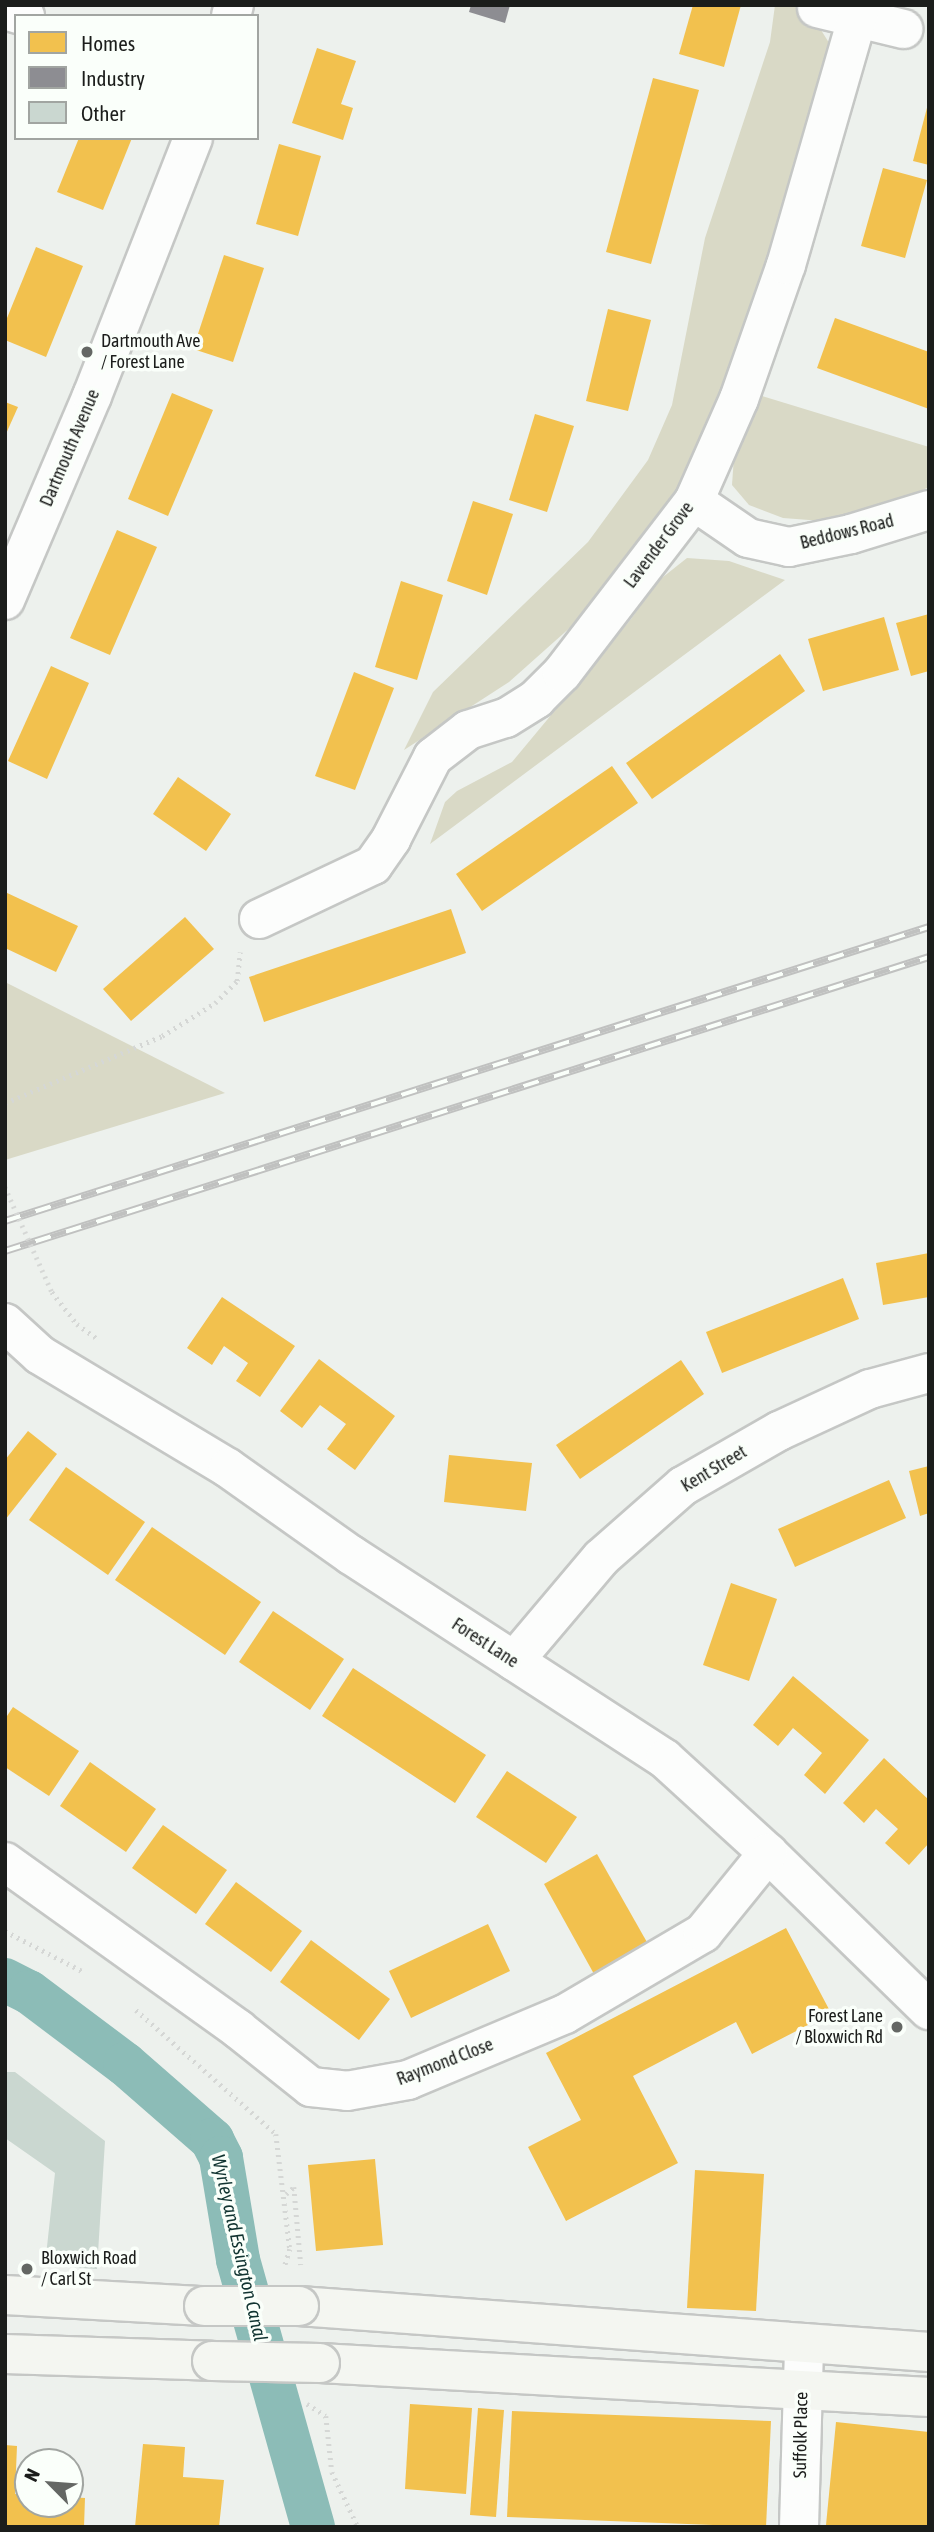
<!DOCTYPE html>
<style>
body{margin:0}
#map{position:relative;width:934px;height:2532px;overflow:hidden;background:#edf1ed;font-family:"Asap Condensed",sans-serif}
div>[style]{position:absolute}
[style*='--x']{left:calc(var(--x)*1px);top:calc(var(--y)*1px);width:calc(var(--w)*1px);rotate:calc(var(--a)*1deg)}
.green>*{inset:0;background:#d9d9c6}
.homes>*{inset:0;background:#f2c14e}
.industry>*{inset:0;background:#8d8d92}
.canal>*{height:44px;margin:-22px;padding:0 22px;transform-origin:22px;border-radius:22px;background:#8cbcb7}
.building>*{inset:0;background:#cad7d0}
.path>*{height:4.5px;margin-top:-2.25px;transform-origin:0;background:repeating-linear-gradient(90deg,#d5d7d5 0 2px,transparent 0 7px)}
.roads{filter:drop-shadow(2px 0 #c5c7c5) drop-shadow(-2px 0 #c5c7c5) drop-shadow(0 2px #c5c7c5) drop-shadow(0 -2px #c5c7c5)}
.minor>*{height:38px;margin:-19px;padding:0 19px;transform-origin:19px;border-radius:19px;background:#fcfdfc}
.secondary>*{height:38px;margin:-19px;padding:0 19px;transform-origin:19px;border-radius:19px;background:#f4f6f1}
.rail>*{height:8px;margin-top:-4px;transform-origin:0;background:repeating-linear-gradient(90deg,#fafffa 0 16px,#c0c1c0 0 32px);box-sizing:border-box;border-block:2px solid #c0c1c0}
.path-bridge>*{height:4.5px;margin-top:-2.25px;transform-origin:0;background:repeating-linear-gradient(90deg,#d5d7d5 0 2px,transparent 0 7px)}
.bridges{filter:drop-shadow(2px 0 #c5c7c5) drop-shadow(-2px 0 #c5c7c5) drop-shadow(0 2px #c5c7c5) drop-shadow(0 -2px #c5c7c5)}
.secondary-bridge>*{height:38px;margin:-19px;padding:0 19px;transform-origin:19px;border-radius:19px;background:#f4f6f1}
.dots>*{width:19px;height:19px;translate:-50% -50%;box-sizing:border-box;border:4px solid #fafffa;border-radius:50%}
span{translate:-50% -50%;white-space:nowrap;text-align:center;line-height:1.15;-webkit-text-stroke:7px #fafffa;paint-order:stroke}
.poi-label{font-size:18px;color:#1b1d1b}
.left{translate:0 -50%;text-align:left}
.right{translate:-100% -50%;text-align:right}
.street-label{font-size:18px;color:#1b1d1b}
.water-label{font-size:19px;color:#113431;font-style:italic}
.frame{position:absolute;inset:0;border:7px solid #1b1d1b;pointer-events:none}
.legend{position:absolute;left:14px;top:14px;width:245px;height:126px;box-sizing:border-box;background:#fafffa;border:2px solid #a1a5a1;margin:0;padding:9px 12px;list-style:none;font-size:21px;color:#1b1d1b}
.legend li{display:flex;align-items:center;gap:14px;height:35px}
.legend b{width:35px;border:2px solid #a1a5a1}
.north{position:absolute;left:14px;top:2448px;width:70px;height:70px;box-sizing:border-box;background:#fafffa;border:2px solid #a1a5a1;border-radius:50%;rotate:295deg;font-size:19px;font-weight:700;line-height:28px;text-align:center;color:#1b1d1b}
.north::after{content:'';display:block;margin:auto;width:24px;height:32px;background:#646764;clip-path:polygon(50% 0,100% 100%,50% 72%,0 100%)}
</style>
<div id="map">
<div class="green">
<div style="clip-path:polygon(775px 5px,809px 5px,806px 20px,821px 30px,831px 46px,752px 323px,673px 498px,582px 617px,509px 682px,404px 750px,433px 692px,588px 542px,648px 460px,672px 405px,705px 238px,770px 42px)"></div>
<div style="clip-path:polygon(762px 396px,929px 447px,929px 487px,906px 498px,822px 521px,783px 518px,749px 505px,732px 485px,735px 442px)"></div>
<div style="clip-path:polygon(687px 558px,729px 561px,785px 580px,430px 844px,445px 802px,457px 791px,512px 762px,631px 619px,658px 581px)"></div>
<div style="clip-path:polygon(5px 982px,225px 1093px,5px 1160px)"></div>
</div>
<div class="homes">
<div style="clip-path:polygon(693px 5px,741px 5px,724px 67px,679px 54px)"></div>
<div style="clip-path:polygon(317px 48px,356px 61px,341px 104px,353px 108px,343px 140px,292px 123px)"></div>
<div style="clip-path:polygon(653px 78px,699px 90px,651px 264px,606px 252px)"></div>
<div style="clip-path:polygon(928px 104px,929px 104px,929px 165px,913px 161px)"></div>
<div style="clip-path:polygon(79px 138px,132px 138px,103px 210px,57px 192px)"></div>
<div style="clip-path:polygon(279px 144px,321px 156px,298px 236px,256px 224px)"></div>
<div style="clip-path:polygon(883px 168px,927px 180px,905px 258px,861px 246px)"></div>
<div style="clip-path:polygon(36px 247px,83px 266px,46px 357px,5px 340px,5px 323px)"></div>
<div style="clip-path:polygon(224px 255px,264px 268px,233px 362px,193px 349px)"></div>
<div style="clip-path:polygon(608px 309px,651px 320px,628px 411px,586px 401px)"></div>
<div style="clip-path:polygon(835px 318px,929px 352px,929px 409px,817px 368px)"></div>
<div style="clip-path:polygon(172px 393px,213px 410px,168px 516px,128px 499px)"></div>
<div style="clip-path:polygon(5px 402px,18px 407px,5px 436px)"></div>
<div style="clip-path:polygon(535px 414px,574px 426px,547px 512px,509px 500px)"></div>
<div style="clip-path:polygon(473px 501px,513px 514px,487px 595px,447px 581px)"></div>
<div style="clip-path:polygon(117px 530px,157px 547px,110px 655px,70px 638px)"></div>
<div style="clip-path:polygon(401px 581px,443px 595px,417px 680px,375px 667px)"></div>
<div style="clip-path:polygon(929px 614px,929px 671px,911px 676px,896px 623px)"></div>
<div style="clip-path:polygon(884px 617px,899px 670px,823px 691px,808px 639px)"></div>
<div style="clip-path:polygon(780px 654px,805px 691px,652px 799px,626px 763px)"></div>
<div style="clip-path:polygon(51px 666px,89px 683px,47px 779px,8px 761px)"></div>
<div style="clip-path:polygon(354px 672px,394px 688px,355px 790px,315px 776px)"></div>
<div style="clip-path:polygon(612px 766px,638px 803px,482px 911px,456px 874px)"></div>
<div style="clip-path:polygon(178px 777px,231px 814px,206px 851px,153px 814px)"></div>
<div style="clip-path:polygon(5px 892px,78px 926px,56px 972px,5px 948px)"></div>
<div style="clip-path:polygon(451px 909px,466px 953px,264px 1022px,249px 977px)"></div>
<div style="clip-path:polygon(185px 917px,214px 949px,131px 1021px,103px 989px)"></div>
<div style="clip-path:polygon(929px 1253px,929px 1297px,883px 1305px,876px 1263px)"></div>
<div style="clip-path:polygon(843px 1278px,859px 1319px,722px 1373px,706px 1332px)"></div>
<div style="clip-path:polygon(222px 1297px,295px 1346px,260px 1397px,236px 1381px,248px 1363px,224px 1346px,212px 1365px,187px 1348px)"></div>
<div style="clip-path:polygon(319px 1359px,395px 1416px,355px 1470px,327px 1449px,346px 1424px,320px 1405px,302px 1428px,280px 1411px)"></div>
<div style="clip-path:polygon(681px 1360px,704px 1394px,580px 1479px,556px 1445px)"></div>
<div style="clip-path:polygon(28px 1431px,57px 1454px,5px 1520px,5px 1460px)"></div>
<div style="clip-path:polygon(449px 1455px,532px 1463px,526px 1511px,444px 1502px)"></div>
<div style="clip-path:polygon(929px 1466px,929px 1513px,920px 1516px,909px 1471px)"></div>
<div style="clip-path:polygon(66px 1467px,145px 1522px,108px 1575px,29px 1520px)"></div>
<div style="clip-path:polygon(889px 1480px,906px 1518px,795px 1567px,778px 1529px)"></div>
<div style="clip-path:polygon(152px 1527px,261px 1602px,225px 1655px,115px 1580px)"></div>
<div style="clip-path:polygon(731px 1583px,777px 1599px,749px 1681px,703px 1665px)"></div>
<div style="clip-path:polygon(273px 1611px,344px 1659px,310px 1710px,239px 1662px)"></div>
<div style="clip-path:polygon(353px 1668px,486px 1755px,455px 1803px,322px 1716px)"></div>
<div style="clip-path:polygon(793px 1676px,869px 1740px,825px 1794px,804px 1775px,822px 1753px,793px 1728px,778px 1746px,753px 1725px)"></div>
<div style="clip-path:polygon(13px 1707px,79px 1751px,49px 1796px,5px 1767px,5px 1719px)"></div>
<div style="clip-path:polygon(884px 1758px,929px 1800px,929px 1843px,909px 1865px,885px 1843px,898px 1829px,876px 1809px,864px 1823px,843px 1803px)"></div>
<div style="clip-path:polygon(90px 1762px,156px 1809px,126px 1852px,60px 1806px)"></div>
<div style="clip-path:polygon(507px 1771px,577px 1817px,546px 1863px,476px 1817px)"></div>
<div style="clip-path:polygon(163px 1825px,227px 1870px,196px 1914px,132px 1868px)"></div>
<div style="clip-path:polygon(597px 1854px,648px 1944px,594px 1974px,544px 1884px)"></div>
<div style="clip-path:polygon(236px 1882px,302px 1931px,271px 1972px,205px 1924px)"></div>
<div style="clip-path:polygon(488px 1924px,510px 1971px,411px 2018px,389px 1971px)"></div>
<div style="clip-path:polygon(786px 1928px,831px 2013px,752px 2054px,736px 2022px,633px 2076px,678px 2163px,566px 2221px,528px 2147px,581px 2120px,546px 2053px)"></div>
<div style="clip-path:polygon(311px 1940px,390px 1999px,359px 2040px,280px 1982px)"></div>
<div style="clip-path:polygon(375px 2159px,383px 2245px,316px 2251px,308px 2165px)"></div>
<div style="clip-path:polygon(695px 2170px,764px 2174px,756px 2311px,687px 2308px)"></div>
<div style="clip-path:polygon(410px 2404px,472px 2408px,466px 2494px,405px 2489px)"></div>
<div style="clip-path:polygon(478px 2408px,504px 2410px,496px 2517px,470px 2515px)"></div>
<div style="clip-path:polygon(512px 2411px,771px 2421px,766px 2527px,507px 2517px)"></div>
<div style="clip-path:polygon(836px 2422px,929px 2432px,929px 2527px,826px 2525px)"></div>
<div style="clip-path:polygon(143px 2444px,185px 2447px,183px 2477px,224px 2480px,219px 2527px,135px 2527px)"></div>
<div style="clip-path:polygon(5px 2445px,17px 2446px,15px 2494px,28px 2495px,28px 2504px,70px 2504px,70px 2497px,85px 2498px,84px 2527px,5px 2527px)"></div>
</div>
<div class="industry">
<div style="clip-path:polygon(471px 5px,510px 5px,505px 23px,469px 12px)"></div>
</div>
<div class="canal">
<div style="--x:5;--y:1980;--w:27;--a:27"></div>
<div style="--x:29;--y:1992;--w:120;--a:36.9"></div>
<div style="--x:125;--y:2064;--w:116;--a:41.1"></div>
<div style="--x:212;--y:2140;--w:20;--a:63"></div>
<div style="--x:221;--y:2158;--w:103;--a:80.5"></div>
<div style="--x:238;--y:2260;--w:277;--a:74.3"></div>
</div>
<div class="building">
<div style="clip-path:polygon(5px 2072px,15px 2072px,105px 2141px,97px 2269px,45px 2265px,55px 2173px,5px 2138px)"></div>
</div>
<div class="path">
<div style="--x:5;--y:1103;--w:171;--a:-23.1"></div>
<div style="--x:162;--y:1036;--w:62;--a:-31.9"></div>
<div style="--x:215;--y:1003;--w:31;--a:-45"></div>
<div style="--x:237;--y:981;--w:29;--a:-84"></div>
<div style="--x:52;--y:1292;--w:41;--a:52"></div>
<div style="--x:77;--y:1324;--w:26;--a:36"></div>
<div style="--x:5;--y:1931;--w:89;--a:27.4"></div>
<div style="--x:136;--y:2010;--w:187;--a:41.5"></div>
<div style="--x:276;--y:2134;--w:116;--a:83.1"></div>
<div style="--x:290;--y:2249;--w:17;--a:107"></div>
<div style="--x:286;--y:2194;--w:11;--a:-41"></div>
<div style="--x:294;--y:2187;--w:78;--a:84.9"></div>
<div style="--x:307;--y:2404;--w:22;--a:32"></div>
<div style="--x:326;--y:2416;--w:56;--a:83.9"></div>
<div style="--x:332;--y:2472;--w:61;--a:64.7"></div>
</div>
<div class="roads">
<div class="minor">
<div style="--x:817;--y:8;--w:89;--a:13.7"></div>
<div style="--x:5;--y:10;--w:21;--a:17"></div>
<div style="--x:231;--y:16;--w:11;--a:-75"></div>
<div style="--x:694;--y:501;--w:65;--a:34.4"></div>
<div style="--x:748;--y:538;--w:42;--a:12.4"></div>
<div style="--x:789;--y:547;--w:63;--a:-11.8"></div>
<div style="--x:851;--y:534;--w:82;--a:-17.1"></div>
<div style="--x:5;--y:600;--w:222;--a:-66.9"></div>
<div style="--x:92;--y:396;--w:277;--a:-68.6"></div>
<div style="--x:259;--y:919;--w:126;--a:-25.3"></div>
<div style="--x:373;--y:865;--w:32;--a:-55"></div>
<div style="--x:391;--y:839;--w:92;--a:-62.9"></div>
<div style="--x:433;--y:757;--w:44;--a:-37.6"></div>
<div style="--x:468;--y:730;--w:40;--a:-18"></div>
<div style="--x:506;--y:718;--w:36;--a:-32"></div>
<div style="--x:536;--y:699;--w:37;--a:-45"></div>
<div style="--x:562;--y:673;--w:217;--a:-52.5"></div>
<div style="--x:694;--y:501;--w:111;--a:-66.2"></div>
<div style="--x:739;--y:399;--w:142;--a:-70.7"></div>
<div style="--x:786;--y:265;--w:271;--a:-73.9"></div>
<div style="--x:5;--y:1323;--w:47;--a:42.4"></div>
<div style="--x:40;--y:1355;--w:219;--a:31"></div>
<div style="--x:228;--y:1468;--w:151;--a:35.3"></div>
<div style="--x:351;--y:1555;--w:374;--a:33"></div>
<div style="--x:665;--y:1759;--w:139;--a:42.4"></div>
<div style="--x:768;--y:1853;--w:225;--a:44.3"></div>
<div style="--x:514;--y:1661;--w:135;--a:-49.8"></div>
<div style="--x:601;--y:1558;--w:109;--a:-41.3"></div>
<div style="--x:683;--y:1486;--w:111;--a:-29.8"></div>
<div style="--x:779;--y:1431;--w:100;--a:-24.8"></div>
<div style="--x:870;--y:1389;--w:61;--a:-15.2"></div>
<div style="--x:5;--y:1862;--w:287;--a:35.6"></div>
<div style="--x:238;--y:2029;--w:93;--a:38.5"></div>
<div style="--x:311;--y:2087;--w:36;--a:6"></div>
<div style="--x:347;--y:2091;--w:62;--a:-10.2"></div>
<div style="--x:408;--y:2080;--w:170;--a:-22.8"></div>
<div style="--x:565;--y:2014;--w:160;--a:-30.4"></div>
<div style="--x:703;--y:1933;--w:103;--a:-50.9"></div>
<div style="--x:799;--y:2527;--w:184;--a:-88.4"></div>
</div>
<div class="secondary">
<div style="--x:5;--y:2295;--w:199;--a:3.2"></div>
<div style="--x:299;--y:2306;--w:632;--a:4.18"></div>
<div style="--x:5;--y:2354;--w:207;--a:1.9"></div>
<div style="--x:320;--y:2363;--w:610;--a:3.2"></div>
</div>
</div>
<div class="rail">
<div style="--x:5;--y:1221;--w:970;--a:-17.65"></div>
<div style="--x:5;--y:1251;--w:970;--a:-17.65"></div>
</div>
<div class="path-bridge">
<div style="--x:5;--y:1187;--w:115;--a:65.9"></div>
</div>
<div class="bridges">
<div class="secondary-bridge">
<div style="--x:204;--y:2306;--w:95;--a:0"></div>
<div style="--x:212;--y:2361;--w:108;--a:1.1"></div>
</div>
</div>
<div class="dots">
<div style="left:87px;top:352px;background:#646764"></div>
<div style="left:897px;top:2027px;background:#646764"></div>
<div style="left:27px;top:2269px;background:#646764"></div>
</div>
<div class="poi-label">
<span class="left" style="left:101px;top:352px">Dartmouth Ave<br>/ Forest Lane</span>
<span class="right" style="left:883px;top:2027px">Forest Lane<br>/ Bloxwich Rd</span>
<span class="left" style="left:41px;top:2269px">Bloxwich Road<br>/ Carl St</span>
</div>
<div class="street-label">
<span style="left:70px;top:448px;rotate:-67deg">Dartmouth Avenue</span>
<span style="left:847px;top:532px;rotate:-14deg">Beddows Road</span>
<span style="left:659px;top:545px;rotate:-53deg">Lavender Grove</span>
<span style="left:714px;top:1469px;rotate:-31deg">Kent Street</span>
<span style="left:485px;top:1643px;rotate:33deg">Forest Lane</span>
<span style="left:445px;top:2062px;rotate:-21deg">Raymond Close</span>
<span style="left:801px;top:2435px;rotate:-89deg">Suffolk Place</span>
</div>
<div class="water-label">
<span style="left:239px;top:2248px;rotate:77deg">Wyrley and Essington Canal</span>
</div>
<div class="frame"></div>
<ul class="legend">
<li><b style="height:19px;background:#f2c14e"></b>Homes</li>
<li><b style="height:19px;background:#8d8d92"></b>Industry</li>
<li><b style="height:19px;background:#cad7d0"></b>Other</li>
</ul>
<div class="north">N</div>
</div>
